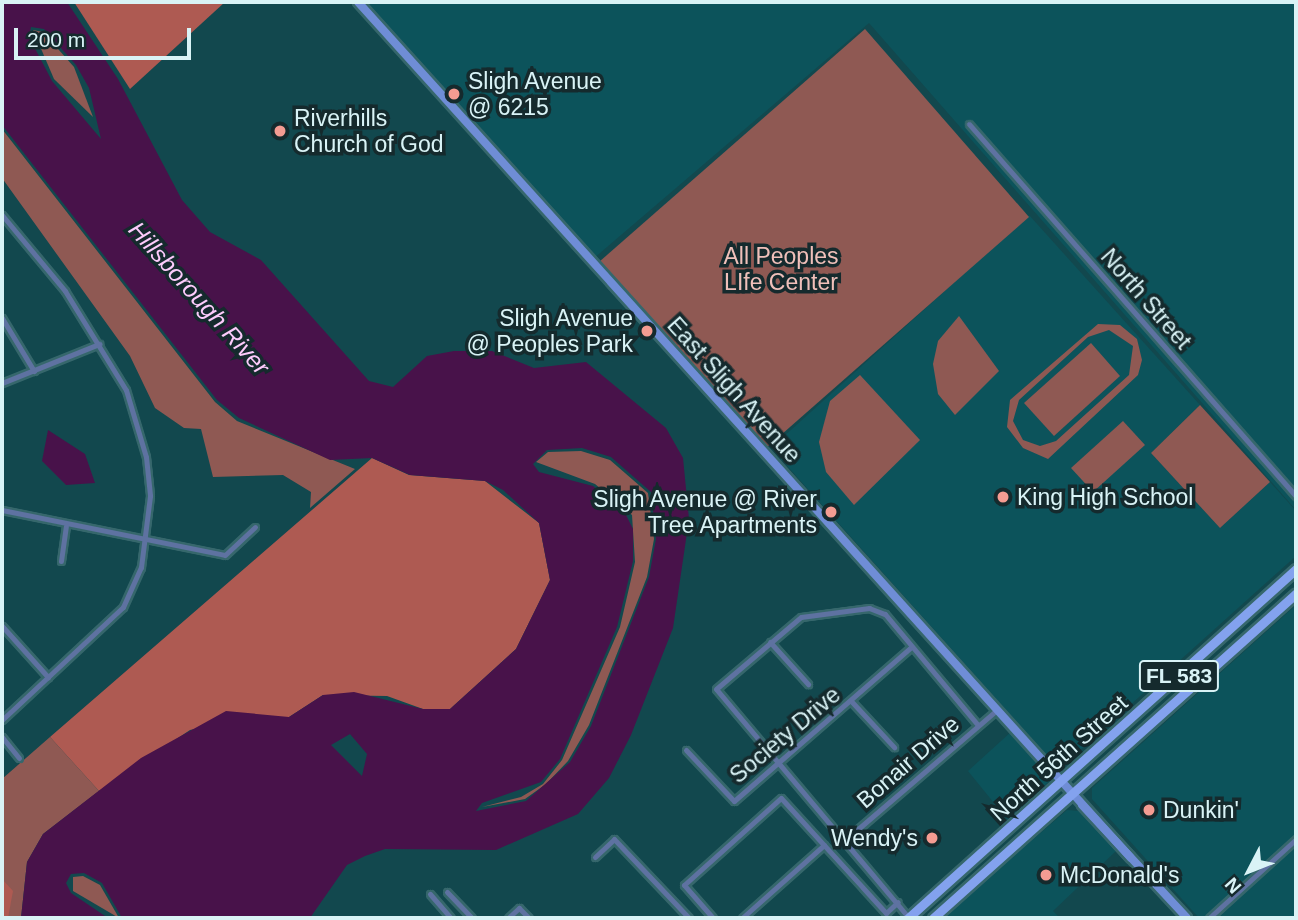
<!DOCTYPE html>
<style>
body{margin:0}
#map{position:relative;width:1298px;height:920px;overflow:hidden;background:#12484e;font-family:Helvetica,sans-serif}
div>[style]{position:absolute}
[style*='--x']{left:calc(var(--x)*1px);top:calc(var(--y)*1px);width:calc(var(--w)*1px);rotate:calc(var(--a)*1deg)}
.built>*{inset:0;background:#0c535b}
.green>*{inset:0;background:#8f5953}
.forest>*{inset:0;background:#ae5a52}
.water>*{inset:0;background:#48124a}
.roads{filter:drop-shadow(2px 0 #36676c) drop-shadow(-2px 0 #36676c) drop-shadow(0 2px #36676c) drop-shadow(0 -2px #36676c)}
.street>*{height:5px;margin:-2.5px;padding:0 2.5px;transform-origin:2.5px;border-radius:2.5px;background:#5e72a1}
.secondary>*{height:8px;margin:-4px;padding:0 4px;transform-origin:4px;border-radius:4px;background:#6f8dd6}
.primary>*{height:9px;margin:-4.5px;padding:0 4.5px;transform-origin:4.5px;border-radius:4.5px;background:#83a2ee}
.dots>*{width:19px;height:19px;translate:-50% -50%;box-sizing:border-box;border:4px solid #152a2d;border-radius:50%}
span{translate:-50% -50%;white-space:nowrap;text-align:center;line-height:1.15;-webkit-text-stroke:7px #152a2d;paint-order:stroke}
.shield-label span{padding:2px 5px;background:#152a2d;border:2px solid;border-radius:5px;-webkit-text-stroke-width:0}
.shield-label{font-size:21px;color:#d9f3f6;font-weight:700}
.poi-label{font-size:23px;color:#d9f3f6}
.left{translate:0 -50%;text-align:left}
.right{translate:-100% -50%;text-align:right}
.park-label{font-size:23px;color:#f0c0ba}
.street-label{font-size:23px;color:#d9f3f6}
.water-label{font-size:24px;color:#fdcbfc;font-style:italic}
.frame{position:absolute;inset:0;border:4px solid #d9f3f6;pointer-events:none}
.north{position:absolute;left:1214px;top:836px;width:70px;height:70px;-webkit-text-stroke:5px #152a2d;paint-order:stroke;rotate:228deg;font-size:19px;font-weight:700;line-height:28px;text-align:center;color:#d9f3f6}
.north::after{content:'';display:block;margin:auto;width:24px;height:32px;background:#d9f3f6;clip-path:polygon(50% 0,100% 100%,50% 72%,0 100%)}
.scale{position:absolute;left:14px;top:28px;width:177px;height:32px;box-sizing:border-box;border:4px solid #d9f3f6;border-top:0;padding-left:9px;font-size:21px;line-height:24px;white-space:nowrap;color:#d9f3f6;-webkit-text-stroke:5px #152a2d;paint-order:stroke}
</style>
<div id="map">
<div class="built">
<div style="clip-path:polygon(363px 2px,1296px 2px,1296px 510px,869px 23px,593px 259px)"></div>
<div style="clip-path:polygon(1029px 215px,1200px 405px,1151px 453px,1220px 528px,1270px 482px,1296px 511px,1296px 556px,1059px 769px,771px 448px)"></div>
<div style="clip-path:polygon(1296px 605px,1296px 918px,1199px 918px,1092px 799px,1092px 788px)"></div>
<div style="clip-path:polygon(1012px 731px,1054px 777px,1007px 819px,968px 771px)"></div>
<div style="clip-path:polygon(1067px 810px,1079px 811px,1116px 851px,1053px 911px,1060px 918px,942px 918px)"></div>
</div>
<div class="green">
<div style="clip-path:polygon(865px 29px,1029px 217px,765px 449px,599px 262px)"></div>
<div style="clip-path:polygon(33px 30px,43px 32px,74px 67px,93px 117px,54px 79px)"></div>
<div style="clip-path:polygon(2px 129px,215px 402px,237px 421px,355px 469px,310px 508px,311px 492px,283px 475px,213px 477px,201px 429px,184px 428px,155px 408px,130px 356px,2px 178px)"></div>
<div style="clip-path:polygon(959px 316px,999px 371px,955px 415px,938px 394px,933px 364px,938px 341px)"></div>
<div style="clip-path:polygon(evenodd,1098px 324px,1120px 325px,1137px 339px,1142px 360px,1138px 375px,1048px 459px,1023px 448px,1007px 427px,1010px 400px,1098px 324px,1109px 330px,1133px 346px,1129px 375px,1056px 441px,1040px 446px,1023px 440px,1013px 421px,1019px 400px,1088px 337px,1109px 330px)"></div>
<div style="clip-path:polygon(1091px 343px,1120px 376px,1054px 436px,1024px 403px)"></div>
<div style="clip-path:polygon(860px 375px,920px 440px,854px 505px,826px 472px,819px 442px,830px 401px)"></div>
<div style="clip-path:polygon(1200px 405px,1270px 482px,1220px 528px,1151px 453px)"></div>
<div style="clip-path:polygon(1123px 421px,1145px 445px,1093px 492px,1071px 468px)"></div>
<div style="clip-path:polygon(581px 451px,610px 460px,648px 493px,654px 539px,647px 577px,589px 725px,568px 761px,546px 784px,525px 799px,482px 807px,521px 797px,543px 784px,562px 760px,620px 627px,635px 562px,632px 515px,595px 484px,536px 462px,548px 452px)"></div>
<div style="clip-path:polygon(50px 737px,99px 791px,43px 834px,27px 862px,21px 918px,2px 918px,2px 779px)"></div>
<div style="clip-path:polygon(83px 876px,100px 885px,119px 918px,73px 891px,73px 877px)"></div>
</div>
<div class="forest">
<div style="clip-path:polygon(74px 2px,225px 2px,130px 89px)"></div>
<div style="clip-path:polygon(372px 458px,409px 475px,485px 481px,539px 523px,550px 580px,516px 649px,450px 709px,423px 709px,387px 696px,323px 695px,289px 717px,250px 717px,190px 730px,99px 791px,50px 737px)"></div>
<div style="clip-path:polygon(2px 879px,13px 891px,8px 918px,2px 918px)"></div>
</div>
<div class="water">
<div style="clip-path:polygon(evenodd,2px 2px,67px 2px,118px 79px,182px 200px,210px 232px,261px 260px,369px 381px,393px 387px,427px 356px,454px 351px,492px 351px,534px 368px,586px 362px,666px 428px,683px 458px,689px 519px,673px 628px,631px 735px,609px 778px,578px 814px,496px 850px,385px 849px,365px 856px,347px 865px,310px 918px,122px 918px,102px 883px,84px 873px,71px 874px,66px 883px,71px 893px,108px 918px,21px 918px,27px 862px,43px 834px,141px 758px,226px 711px,289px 717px,323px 695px,354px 692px,423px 709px,450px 709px,516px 649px,550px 580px,539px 523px,503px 490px,485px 481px,410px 475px,372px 458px,330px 460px,239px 418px,217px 400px,2px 125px,2px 2px,31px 27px,44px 29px,76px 65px,89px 88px,101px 139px,52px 81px,29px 37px,31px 27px,2px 2px,582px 448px,611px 457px,651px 492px,656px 539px,649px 577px,591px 726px,570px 762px,526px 801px,476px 811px,482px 803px,541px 782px,560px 759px,617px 627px,633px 561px,633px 529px,624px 511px,593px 486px,539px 472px,533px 464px,547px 450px,582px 448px,2px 2px,350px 734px,367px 754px,362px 776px,331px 745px,350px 734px)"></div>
<div style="clip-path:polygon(48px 430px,85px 454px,95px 483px,66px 485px,42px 461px)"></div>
</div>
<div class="roads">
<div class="street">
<div style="--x:969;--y:124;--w:495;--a:48.7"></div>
<div style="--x:2;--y:215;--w:99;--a:50.3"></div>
<div style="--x:65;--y:291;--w:116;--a:58.4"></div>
<div style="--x:126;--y:390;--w:70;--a:73.4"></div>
<div style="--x:146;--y:457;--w:39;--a:84"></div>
<div style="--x:150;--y:496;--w:72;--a:97.2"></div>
<div style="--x:141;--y:567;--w:44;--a:114.2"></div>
<div style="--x:123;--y:607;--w:166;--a:137"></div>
<div style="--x:2;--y:318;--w:62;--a:58.9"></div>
<div style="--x:2;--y:383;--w:105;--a:-21.9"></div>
<div style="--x:2;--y:510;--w:227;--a:11.4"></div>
<div style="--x:225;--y:555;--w:41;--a:-43"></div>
<div style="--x:61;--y:561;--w:35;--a:-82"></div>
<div style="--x:2;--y:626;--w:69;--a:48"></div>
<div style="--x:770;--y:642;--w:57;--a:47.9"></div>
<div style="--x:852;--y:702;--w:62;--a:47"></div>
<div style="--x:2;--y:737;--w:27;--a:51"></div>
<div style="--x:686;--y:750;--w:70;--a:46.7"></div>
<div style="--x:734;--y:801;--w:235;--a:-41"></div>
<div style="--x:844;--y:841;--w:201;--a:-40.6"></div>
<div style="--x:595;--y:857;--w:26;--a:-43"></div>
<div style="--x:614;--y:839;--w:109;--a:46.5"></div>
<div style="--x:447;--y:892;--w:36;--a:46"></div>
<div style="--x:430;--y:894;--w:32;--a:49"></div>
<div style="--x:508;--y:918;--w:15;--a:-42"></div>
<div style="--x:519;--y:908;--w:14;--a:45"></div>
<div style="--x:713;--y:918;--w:44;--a:-131.3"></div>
<div style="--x:684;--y:885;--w:130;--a:-41.9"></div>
<div style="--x:781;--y:798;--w:156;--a:47.6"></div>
<div style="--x:886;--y:913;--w:16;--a:-43"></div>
<div style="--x:742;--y:918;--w:110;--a:-41.7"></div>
<div style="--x:909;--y:918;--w:299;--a:-130.1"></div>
<div style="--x:716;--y:689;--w:111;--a:-40.3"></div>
<div style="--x:801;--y:617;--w:69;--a:-7.5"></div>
<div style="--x:869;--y:608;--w:17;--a:21"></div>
<div style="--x:885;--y:614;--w:143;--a:50.1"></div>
<div style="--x:1209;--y:918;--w:118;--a:-42.2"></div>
</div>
<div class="secondary">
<div style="--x:358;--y:2;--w:1153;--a:47.92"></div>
<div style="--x:1082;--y:805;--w:154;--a:47.1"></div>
</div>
<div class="primary">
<div style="--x:908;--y:918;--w:522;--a:-41.97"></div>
<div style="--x:933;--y:918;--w:487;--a:-41.8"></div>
</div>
</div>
<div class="dots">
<div style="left:454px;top:94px;background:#f59c92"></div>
<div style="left:280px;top:131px;background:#f59c92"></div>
<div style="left:647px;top:331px;background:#f59c92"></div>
<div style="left:1003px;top:497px;background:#f59c92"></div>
<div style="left:831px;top:512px;background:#f59c92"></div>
<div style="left:1149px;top:810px;background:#f59c92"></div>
<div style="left:932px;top:838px;background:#f59c92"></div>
<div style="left:1046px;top:875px;background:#f59c92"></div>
</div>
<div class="shield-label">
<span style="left:1179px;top:676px">FL 583</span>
</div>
<div class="poi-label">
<span class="left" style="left:468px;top:94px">Sligh Avenue<br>@ 6215</span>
<span class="left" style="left:294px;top:131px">Riverhills<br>Church of God</span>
<span class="right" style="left:633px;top:331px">Sligh Avenue<br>@ Peoples Park</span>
<span class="left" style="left:1017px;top:497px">King High School</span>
<span class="right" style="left:817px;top:512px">Sligh Avenue @ River<br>Tree Apartments</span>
<span class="left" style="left:1163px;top:810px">Dunkin'</span>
<span class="right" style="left:918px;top:838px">Wendy's</span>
<span class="left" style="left:1060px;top:875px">McDonald's</span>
</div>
<div class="park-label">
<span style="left:781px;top:269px">All Peoples<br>LIfe Center</span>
</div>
<div class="street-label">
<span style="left:1146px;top:299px;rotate:49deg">North Street</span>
<span style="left:734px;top:390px;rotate:48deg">East Sligh Avenue</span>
<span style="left:785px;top:735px;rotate:-40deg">Society Drive</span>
<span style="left:1059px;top:758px;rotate:-42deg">North 56th Street</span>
<span style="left:908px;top:762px;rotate:-41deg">Bonair Drive</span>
</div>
<div class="water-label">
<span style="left:199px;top:298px;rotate:48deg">Hillsborough River</span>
</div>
<div class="frame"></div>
<div class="north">N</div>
<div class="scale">200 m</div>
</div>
